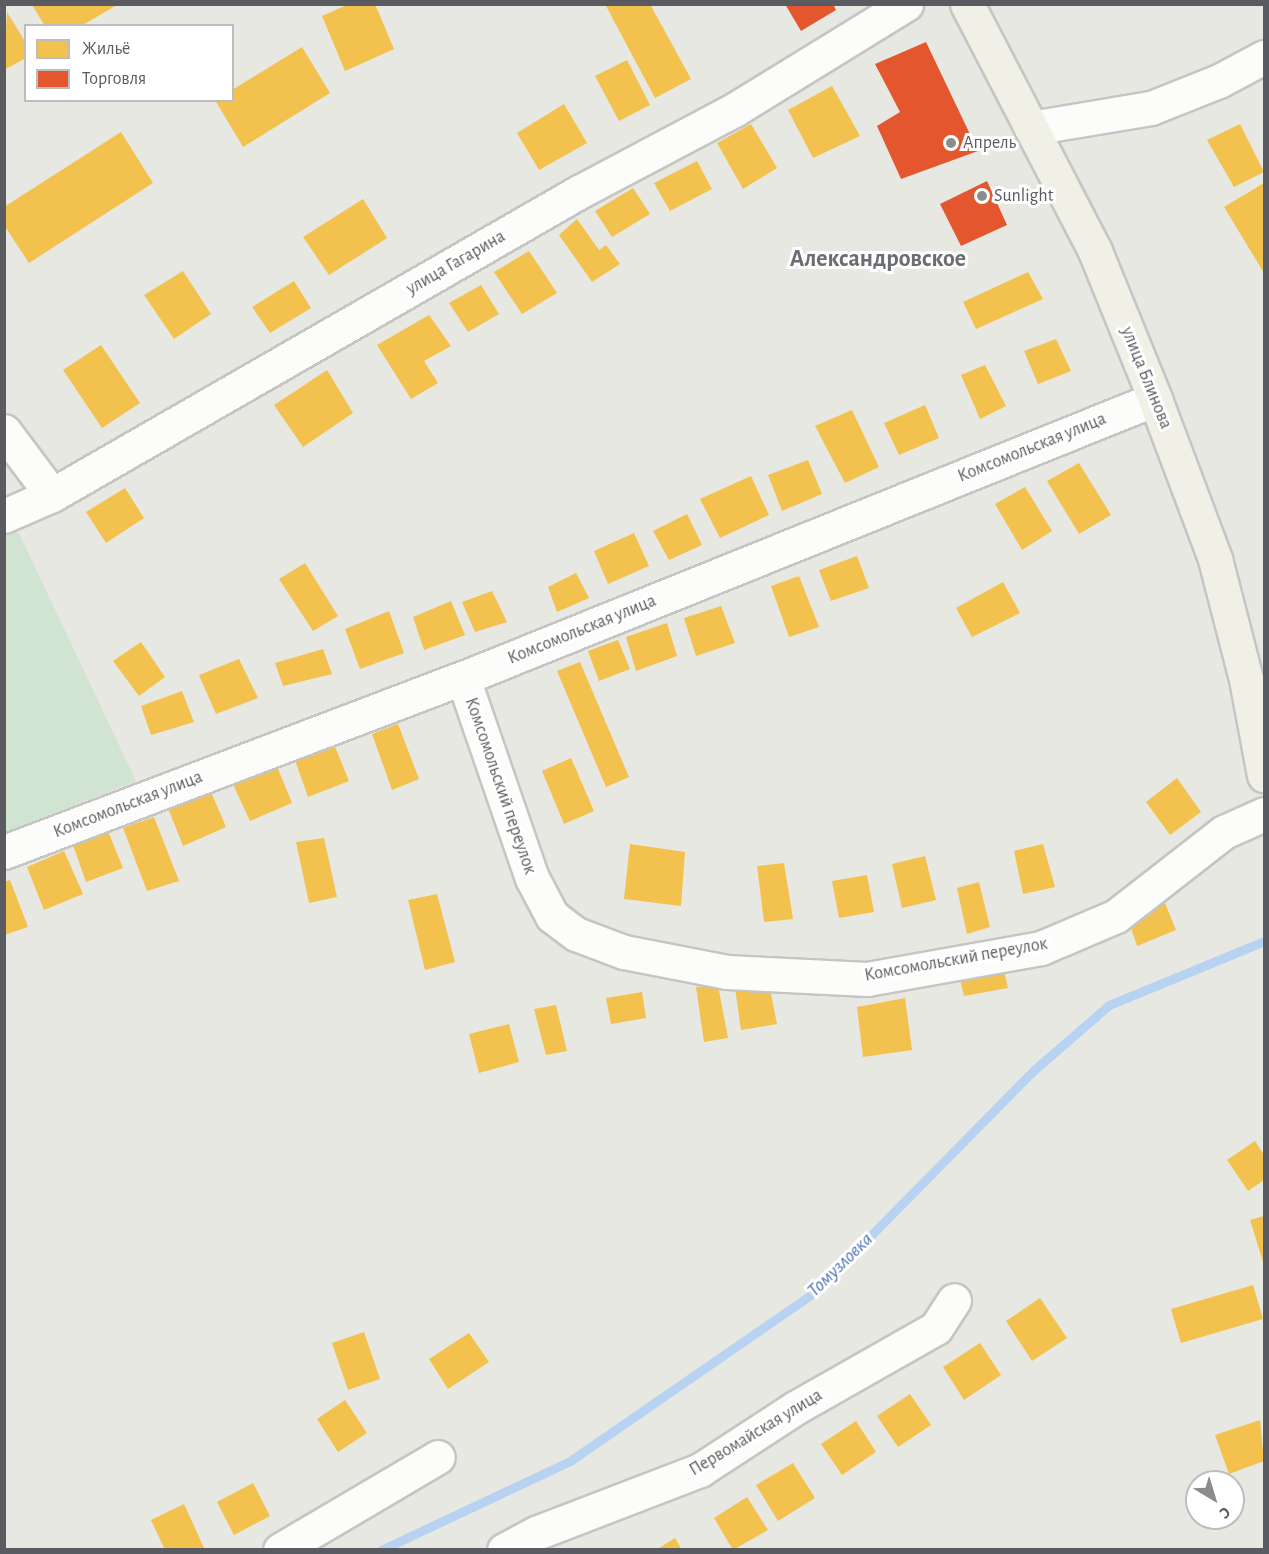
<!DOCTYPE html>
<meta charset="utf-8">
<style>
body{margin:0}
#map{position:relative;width:1269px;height:1554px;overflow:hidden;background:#e8e8e3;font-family:"Alegreya Sans",sans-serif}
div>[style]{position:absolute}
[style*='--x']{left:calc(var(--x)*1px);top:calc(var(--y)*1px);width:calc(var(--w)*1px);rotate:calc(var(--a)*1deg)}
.green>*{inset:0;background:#d1e4d1}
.homes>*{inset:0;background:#f2c14e}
.shops>*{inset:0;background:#e4572e}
.stream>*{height:9px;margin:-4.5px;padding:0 4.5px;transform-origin:4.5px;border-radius:4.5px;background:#b8d2f1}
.roads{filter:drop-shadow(2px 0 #c5c5c3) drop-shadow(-2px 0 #c5c5c3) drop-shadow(0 2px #c5c5c3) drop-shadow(0 -2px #c5c5c3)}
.minor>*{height:33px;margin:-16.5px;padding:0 16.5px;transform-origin:16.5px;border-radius:16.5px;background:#fcfcfb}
.major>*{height:33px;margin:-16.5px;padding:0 16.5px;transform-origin:16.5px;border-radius:16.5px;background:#f0f0e6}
.dots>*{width:16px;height:16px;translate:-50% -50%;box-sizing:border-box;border:3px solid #fff;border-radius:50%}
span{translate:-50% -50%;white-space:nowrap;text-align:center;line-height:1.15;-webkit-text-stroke:6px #fff;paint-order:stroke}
.poi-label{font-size:18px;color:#595b60}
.left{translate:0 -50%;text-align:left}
.street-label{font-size:18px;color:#595b60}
.water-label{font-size:20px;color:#4a72b7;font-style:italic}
.district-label{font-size:24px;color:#6a6d72;font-weight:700}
.frame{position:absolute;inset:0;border:6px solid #595b60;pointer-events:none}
.legend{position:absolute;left:24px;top:24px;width:210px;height:78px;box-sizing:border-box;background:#fff;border:2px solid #bdbdbf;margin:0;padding:8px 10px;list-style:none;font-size:18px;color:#595b60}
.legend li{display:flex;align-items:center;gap:12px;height:30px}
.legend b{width:30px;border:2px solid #bdbdbf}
.north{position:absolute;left:1185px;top:1470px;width:60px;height:60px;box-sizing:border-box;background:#fff;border:2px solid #bdbdbf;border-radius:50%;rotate:142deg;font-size:16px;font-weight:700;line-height:24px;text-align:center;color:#595b60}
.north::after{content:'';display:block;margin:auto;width:21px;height:27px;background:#8b8c8e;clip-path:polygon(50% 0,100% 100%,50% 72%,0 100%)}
</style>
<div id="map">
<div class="green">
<div style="clip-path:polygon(5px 530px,19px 533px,136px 781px,5px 832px)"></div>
</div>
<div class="homes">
<div style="clip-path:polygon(349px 4px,375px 4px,394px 49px,345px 71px,322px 16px)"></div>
<div style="clip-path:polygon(605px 4px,650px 4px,691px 79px,655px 98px)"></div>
<div style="clip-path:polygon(32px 5px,117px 5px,81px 26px,45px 26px)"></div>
<div style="clip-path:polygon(7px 12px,26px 43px,26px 58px,4px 70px)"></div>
<div style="clip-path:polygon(302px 47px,330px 93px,243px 147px,215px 100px,232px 100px,232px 90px)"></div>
<div style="clip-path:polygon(627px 60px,650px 105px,619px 121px,595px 76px)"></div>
<div style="clip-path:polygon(832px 86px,860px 136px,813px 158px,788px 110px)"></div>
<div style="clip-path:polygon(564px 104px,587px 143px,539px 170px,517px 133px)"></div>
<div style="clip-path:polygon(751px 124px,777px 168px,743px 189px,717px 143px)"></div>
<div style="clip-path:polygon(1240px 124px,1264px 172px,1234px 187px,1207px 140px)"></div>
<div style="clip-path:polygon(121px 132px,153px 183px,29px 263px,4px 225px,4px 207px)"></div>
<div style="clip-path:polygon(697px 161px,712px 189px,670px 211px,654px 183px)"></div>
<div style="clip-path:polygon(1264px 183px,1264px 273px,1224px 207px)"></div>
<div style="clip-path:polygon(633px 188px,650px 214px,612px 237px,595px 211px)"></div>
<div style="clip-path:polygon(363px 199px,387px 238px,329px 275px,303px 237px)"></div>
<div style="clip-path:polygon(577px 219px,599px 250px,606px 245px,620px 264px,592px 282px,559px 235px)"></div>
<div style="clip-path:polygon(529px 251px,557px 293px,522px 314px,494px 272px)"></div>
<div style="clip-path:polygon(183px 271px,211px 314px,174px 339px,144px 295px)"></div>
<div style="clip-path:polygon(1028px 272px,1043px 299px,976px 329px,963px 302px)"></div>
<div style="clip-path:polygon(294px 281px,311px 308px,270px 333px,252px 307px)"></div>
<div style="clip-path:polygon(481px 285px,499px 314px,468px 332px,449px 303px)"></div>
<div style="clip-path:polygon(429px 315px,451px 346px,424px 361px,438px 383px,411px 399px,377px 345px)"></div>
<div style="clip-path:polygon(1056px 339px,1071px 371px,1038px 384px,1024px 351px)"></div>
<div style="clip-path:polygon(101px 345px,140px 403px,102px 428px,63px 370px)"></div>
<div style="clip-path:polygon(985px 365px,1006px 406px,980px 419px,961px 375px)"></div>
<div style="clip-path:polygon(327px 370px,353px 413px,303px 447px,274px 405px)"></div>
<div style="clip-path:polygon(925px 405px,939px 438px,899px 455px,884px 423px)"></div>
<div style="clip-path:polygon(852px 410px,879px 467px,845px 483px,815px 426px)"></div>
<div style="clip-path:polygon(808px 460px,822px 494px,782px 511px,768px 475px)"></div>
<div style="clip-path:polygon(1079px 463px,1111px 515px,1079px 534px,1047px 481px)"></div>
<div style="clip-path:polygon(751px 476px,769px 515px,720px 538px,700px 499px)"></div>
<div style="clip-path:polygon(1025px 487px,1052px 531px,1022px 550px,995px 504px)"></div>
<div style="clip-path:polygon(125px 488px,144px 518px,106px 543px,86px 512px)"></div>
<div style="clip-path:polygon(687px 514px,702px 545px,669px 560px,653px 531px)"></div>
<div style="clip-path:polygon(634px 533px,649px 566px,608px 584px,594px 551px)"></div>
<div style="clip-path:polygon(857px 556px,869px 588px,831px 601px,819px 570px)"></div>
<div style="clip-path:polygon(305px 563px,338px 616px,313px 631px,279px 579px)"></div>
<div style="clip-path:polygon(576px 573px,589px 598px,557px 612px,548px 587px)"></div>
<div style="clip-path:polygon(799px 576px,819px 627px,789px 637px,771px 586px)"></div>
<div style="clip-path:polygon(1003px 582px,1020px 613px,972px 637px,956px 608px)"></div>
<div style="clip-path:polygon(492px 591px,507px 622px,475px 632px,462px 602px)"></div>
<div style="clip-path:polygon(451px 601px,465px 635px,424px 650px,413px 617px)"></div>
<div style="clip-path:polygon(721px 606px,735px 643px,696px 656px,684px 618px)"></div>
<div style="clip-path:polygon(389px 611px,404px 653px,360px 669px,345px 629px)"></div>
<div style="clip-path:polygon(667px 623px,677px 656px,636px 671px,626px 637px)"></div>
<div style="clip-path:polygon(618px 640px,630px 669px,599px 681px,588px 651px)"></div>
<div style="clip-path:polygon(141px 642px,165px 677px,139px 696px,113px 661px)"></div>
<div style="clip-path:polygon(323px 649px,332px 674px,283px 686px,275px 663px)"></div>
<div style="clip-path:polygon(239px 659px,258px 698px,216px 714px,199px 675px)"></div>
<div style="clip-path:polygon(580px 662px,629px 777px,606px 787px,557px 671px)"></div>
<div style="clip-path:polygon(182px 691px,194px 722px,151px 735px,141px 706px)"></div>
<div style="clip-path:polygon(398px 724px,419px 779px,392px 790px,372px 734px)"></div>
<div style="clip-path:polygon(334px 744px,349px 781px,308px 797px,295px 760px)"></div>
<div style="clip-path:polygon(571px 758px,594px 811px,564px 824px,542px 771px)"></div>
<div style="clip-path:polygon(276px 764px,292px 803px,250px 821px,232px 782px)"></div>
<div style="clip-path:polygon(1177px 778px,1201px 812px,1170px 835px,1146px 802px)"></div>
<div style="clip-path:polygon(211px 792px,226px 827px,183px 846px,168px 808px)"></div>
<div style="clip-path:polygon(154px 817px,179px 881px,147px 891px,123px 828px)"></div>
<div style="clip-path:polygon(108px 831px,123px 868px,86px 882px,73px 845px)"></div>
<div style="clip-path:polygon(324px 838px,337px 897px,309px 903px,296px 842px)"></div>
<div style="clip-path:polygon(630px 844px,685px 852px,681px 906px,624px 899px)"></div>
<div style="clip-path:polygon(1043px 844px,1055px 887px,1023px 894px,1014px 851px)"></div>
<div style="clip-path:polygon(64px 851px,83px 894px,44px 910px,27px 867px)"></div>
<div style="clip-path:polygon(925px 856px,936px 900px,902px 908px,892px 864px)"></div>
<div style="clip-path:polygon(784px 863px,793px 919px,764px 922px,757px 866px)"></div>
<div style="clip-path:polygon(867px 875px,874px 912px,839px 918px,832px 881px)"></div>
<div style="clip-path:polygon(10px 880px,28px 927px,4px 935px,4px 882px)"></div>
<div style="clip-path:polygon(979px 882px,990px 927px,967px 934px,957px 888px)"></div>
<div style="clip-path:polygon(437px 894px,455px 962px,425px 970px,408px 900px)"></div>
<div style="clip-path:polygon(1165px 903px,1176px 930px,1137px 946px,1128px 919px)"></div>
<div style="clip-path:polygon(1002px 962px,1008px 988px,964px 996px,958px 971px)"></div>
<div style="clip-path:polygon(769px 984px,777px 1024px,741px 1030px,735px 988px)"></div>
<div style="clip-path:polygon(718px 985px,728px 1038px,704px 1042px,696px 987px)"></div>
<div style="clip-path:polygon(642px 992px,646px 1018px,611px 1024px,606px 998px)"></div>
<div style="clip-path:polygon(905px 998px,912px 1050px,863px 1057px,857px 1007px)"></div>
<div style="clip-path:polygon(556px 1005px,567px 1051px,546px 1055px,534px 1009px)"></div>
<div style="clip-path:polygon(509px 1024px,519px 1062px,479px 1073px,469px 1034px)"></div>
<div style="clip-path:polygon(1255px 1141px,1264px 1155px,1264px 1180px,1248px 1191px,1227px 1160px)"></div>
<div style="clip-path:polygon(1264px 1216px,1264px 1265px,1250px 1220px)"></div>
<div style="clip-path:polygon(1253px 1285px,1263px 1319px,1181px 1343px,1171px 1309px)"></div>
<div style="clip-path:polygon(1040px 1298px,1067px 1338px,1032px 1361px,1006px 1321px)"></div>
<div style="clip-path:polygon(364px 1332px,380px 1379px,348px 1390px,332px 1343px)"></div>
<div style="clip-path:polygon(469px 1333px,489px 1362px,448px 1389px,429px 1359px)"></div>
<div style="clip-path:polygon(980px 1343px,1001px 1375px,964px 1400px,943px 1367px)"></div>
<div style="clip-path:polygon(910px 1394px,931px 1425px,898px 1447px,877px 1416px)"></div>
<div style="clip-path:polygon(345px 1400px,367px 1433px,338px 1452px,317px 1419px)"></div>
<div style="clip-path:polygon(1260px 1420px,1264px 1461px,1229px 1474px,1215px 1435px)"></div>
<div style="clip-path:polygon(856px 1421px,876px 1452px,842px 1475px,821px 1444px)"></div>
<div style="clip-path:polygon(793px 1463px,815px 1498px,778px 1521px,756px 1485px)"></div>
<div style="clip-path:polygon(253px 1483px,270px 1516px,234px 1535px,217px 1502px)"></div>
<div style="clip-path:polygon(747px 1497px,768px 1530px,733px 1550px,714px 1518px)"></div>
<div style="clip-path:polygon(184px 1504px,204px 1548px,165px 1550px,151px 1520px)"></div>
<div style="clip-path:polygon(675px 1538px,682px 1550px,656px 1550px)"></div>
</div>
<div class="shops">
<div style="clip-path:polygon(785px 4px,833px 4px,836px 10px,801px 31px)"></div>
<div style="clip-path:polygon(926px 42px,978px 151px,901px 179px,877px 126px,900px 112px,875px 64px)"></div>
<div style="clip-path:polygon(987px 181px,1007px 225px,961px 246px,940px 204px)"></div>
</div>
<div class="stream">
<div style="--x:381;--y:1550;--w:209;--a:-25.2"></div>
<div style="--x:570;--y:1461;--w:298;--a:-34.6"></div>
<div style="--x:815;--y:1292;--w:312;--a:-45.4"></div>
<div style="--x:1034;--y:1070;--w:99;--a:-40.9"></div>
<div style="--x:1109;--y:1005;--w:168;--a:-22.4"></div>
</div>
<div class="roads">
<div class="minor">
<div style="--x:1031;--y:128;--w:122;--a:-9.5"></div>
<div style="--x:1151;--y:108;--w:73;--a:-21.7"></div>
<div style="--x:1219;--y:81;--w:51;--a:-28.1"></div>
<div style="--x:4;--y:431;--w:80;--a:53.1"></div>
<div style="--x:4;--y:516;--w:52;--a:-23.6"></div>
<div style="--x:52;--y:495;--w:608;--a:-29.9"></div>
<div style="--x:579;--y:192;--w:175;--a:-27.9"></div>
<div style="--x:734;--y:110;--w:202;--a:-31.6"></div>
<div style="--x:463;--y:678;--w:212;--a:71"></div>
<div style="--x:532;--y:878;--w:43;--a:62.2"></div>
<div style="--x:552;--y:916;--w:30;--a:37"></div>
<div style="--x:576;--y:934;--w:51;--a:20.6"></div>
<div style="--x:624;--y:952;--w:105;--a:11"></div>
<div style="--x:727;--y:972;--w:140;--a:2.9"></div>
<div style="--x:867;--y:979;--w:177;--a:-10.1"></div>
<div style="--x:1041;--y:948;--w:82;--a:-23.1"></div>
<div style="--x:1116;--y:916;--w:137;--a:-37.9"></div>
<div style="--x:1224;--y:832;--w:44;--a:-24.2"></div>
<div style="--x:4;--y:852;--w:491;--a:-20.8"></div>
<div style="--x:463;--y:678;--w:746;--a:-21.96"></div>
<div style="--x:280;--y:1550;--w:183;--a:-30.5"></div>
<div style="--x:504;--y:1550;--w:36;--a:-28"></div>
<div style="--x:536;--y:1533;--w:176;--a:-21"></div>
<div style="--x:700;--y:1470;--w:113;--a:-33.1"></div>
<div style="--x:795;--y:1408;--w:162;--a:-29.6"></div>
<div style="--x:936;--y:1328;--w:33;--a:-57"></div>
</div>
<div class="major">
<div style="--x:967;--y:4;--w:278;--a:62.6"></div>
<div style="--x:1095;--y:251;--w:160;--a:67.9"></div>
<div style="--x:1155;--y:399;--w:171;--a:69.4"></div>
<div style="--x:1215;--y:559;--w:124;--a:75.5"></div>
<div style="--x:1246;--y:679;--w:98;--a:79.4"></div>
</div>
</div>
<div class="dots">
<div style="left:951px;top:143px;background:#8b8c8e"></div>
<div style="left:982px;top:196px;background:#8b8c8e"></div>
</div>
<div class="poi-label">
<span class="left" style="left:963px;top:143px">Апрель</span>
<span class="left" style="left:994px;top:196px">Sunlight</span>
</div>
<div class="street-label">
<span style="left:456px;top:263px;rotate:-30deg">улица Гагарина</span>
<span style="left:1146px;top:378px;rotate:68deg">улица Блинова</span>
<span style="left:1032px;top:448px;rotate:-22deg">Комсомольская улица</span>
<span style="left:582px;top:630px;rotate:-22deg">Комсомольская улица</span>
<span style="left:500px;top:786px;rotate:71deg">Комсомольский переулок</span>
<span style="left:128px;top:805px;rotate:-21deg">Комсомольская улица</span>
<span style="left:956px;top:960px;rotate:-10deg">Комсомольский переулок</span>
<span style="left:756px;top:1433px;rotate:-31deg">Первомайская улица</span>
</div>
<div class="water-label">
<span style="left:840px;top:1265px;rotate:-44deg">Томузловка</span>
</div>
<div class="district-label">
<span style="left:878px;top:260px">Александровское</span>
</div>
<div class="frame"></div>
<ul class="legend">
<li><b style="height:16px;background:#f2c14e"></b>Жильё</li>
<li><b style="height:16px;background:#e4572e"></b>Торговля</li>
</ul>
<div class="north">С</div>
</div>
